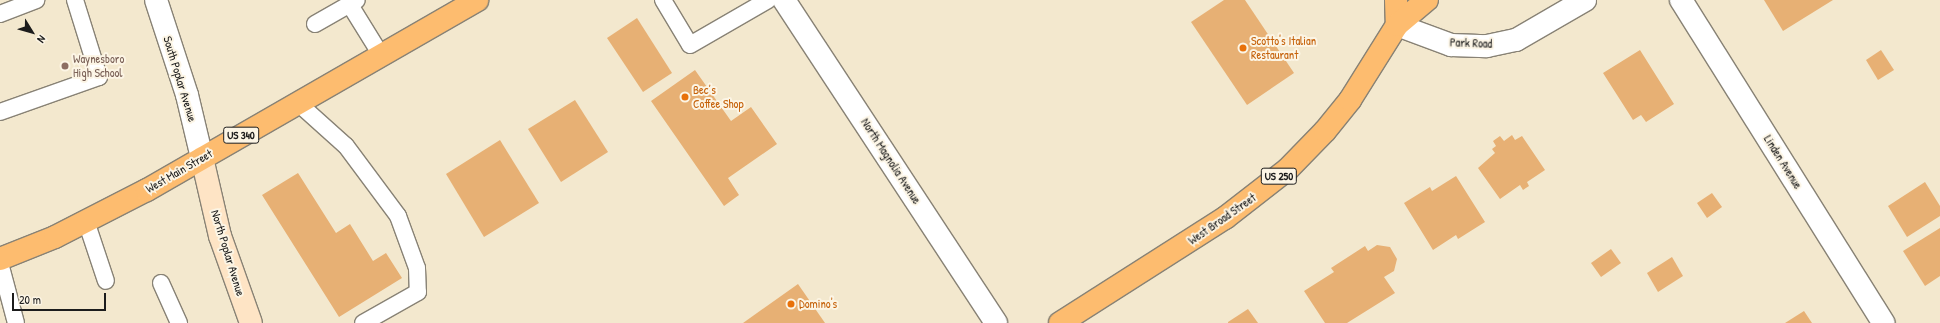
<!DOCTYPE html>
<meta charset="utf-8">
<style>
body{margin:0}
#map{position:relative;width:1940px;height:323px;overflow:hidden;background:#f3e8ce;font-family:"Patrick Hand",sans-serif}
div>[style]{position:absolute}
[style*='--x']{left:calc(var(--x)*1px);top:calc(var(--y)*1px);width:calc(var(--w)*1px);rotate:calc(var(--a)*1deg)}
.building>*{inset:0;background:#e7b074}
.roads{filter:drop-shadow(1px 0 #888275) drop-shadow(-1px 0 #888275) drop-shadow(0 1px #888275) drop-shadow(0 -1px #888275)}
.service>*{height:16px;margin:-8px;padding:0 8px;transform-origin:8px;border-radius:8px;background:#fff}
.minor>*{height:22px;margin:-11px;padding:0 11px;transform-origin:11px;border-radius:11px;background:#fff}
.tertiary>*{height:22px;margin:-11px;padding:0 11px;transform-origin:11px;border-radius:11px;background:#fff}
.secondary>*{height:22px;margin:-11px;padding:0 11px;transform-origin:11px;border-radius:11px;background:#fee4c5}
.primary>*{height:22px;margin:-11px;padding:0 11px;transform-origin:11px;border-radius:11px;background:#fdbc6f}
.dots>*{width:11px;height:11px;translate:-50% -50%;box-sizing:border-box;border:2px solid #fcf5e5;border-radius:50%}
span{translate:-50% -50%;white-space:nowrap;text-align:center;line-height:1.15;-webkit-text-stroke:4px #fcf5e5;paint-order:stroke}
.shield-label span{padding:1px 3px;background:#fcf5e5;border:1px solid;border-radius:3px;-webkit-text-stroke-width:0}
.shield-label{font-size:11px;color:#1c1c1c;font-weight:700}
.food-label{font-size:12px;color:#c56008}
.left{translate:0 -50%;text-align:left}
.street-label{font-size:12px;color:#1c1c1c}
.education-label{font-size:12px;color:#785e54}
.north{position:absolute;left:12px;top:12px;width:40px;height:40px;-webkit-text-stroke:3px #fcf5e5;paint-order:stroke;rotate:127deg;font-size:11px;font-weight:700;line-height:16px;text-align:center;color:#1c1c1c}
.north::after{content:'';display:block;margin:auto;width:14px;height:18px;background:#1c1c1c;clip-path:polygon(50% 0,100% 100%,50% 72%,0 100%)}
.scale{position:absolute;left:12px;top:293px;width:94px;height:18px;box-sizing:border-box;border:2px solid #1c1c1c;border-top:0;padding-left:5px;font-size:12px;line-height:14px;white-space:nowrap;color:#1c1c1c;-webkit-text-stroke:3px #fcf5e5;paint-order:stroke}
</style>
<div id="map">
<div class="building">
<div style="clip-path:polygon(1224px 0,1245px 0,1294px 73px,1247px 105px,1191px 22px)"></div>
<div style="clip-path:polygon(1764px 0,1833px 0,1783px 31px)"></div>
<div style="clip-path:polygon(637px 18px,672px 73px,643px 92px,607px 38px)"></div>
<div style="clip-path:polygon(1640px 50px,1674px 104px,1646px 122px,1641px 115px,1633px 120px,1603px 73px)"></div>
<div style="clip-path:polygon(1881px 50px,1894px 70px,1878px 80px,1866px 60px)"></div>
<div style="clip-path:polygon(695px 70px,731px 121px,751px 107px,777px 144px,728px 178px,739px 195px,724px 206px,651px 101px)"></div>
<div style="clip-path:polygon(575px 100px,608px 152px,561px 182px,528px 129px)"></div>
<div style="clip-path:polygon(1512px 135px,1515px 140px,1522px 136px,1545px 170px,1527px 182px,1529px 186px,1523px 190px,1520px 185px,1500px 199px,1478px 168px,1495px 153px,1492px 149px,1496px 146px,1493px 141px,1500px 136px,1504px 141px)"></div>
<div style="clip-path:polygon(500px 140px,539px 203px,484px 237px,446px 174px)"></div>
<div style="clip-path:polygon(298px 173px,336px 233px,350px 224px,373px 261px,386px 253px,402px 278px,339px 317px,262px 195px)"></div>
<div style="clip-path:polygon(1456px 176px,1485px 222px,1458px 239px,1456px 235px,1433px 250px,1404px 203px,1430px 187px,1432px 191px)"></div>
<div style="clip-path:polygon(1925px 182px,1940px 206px,1940px 216px,1907px 237px,1888px 206px)"></div>
<div style="clip-path:polygon(1712px 193px,1722px 207px,1707px 218px,1697px 203px)"></div>
<div style="clip-path:polygon(1940px 228px,1940px 276px,1925px 286px,1903px 251px)"></div>
<div style="clip-path:polygon(1377px 245px,1390px 247px,1397px 259px,1394px 271px,1384px 277px,1395px 293px,1347px 323px,1325px 323px,1304px 291px,1334px 272px,1331px 268px,1365px 246px,1368px 251px)"></div>
<div style="clip-path:polygon(1611px 249px,1621px 263px,1601px 277px,1591px 263px)"></div>
<div style="clip-path:polygon(1672px 257px,1683px 276px,1658px 292px,1647px 273px)"></div>
<div style="clip-path:polygon(798px 284px,825px 323px,743px 323px)"></div>
<div style="clip-path:polygon(1248px 309px,1258px 323px,1228px 323px,1228px 322px)"></div>
<div style="clip-path:polygon(1804px 311px,1812px 323px,1785px 323px)"></div>
</div>
<div class="roads">
<div class="service">
<div style="--x:663;--y:0;--w:52;--a:59"></div>
<div style="--x:690;--y:45;--w:90;--a:-30"></div>
<div style="--x:350;--y:5;--w:59;--a:58.2"></div>
<div style="--x:0;--y:14;--w:39;--a:-21"></div>
<div style="--x:315;--y:24;--w:48;--a:-29.7"></div>
<div style="--x:298;--y:103;--w:64;--a:41.9"></div>
<div style="--x:346;--y:146;--w:87;--a:53.4"></div>
<div style="--x:398;--y:216;--w:55;--a:69.9"></div>
<div style="--x:417;--y:268;--w:24;--a:88"></div>
<div style="--x:418;--y:292;--w:63;--a:150.6"></div>
<div style="--x:0;--y:112;--w:105;--a:-19.5"></div>
<div style="--x:99;--y:77;--w:81;--a:-107.3"></div>
<div style="--x:86;--y:221;--w:63;--a:71.6"></div>
<div style="--x:0;--y:263;--w:62;--a:75.1"></div>
<div style="--x:161;--y:283;--w:44;--a:65.8"></div>
</div>
<div class="minor">
<div style="--x:784;--y:0;--w:386;--a:56.7"></div>
<div style="--x:1681;--y:0;--w:381;--a:57.9"></div>
<div style="--x:1397;--y:25;--w:58;--a:20.3"></div>
<div style="--x:1451;--y:45;--w:36;--a:2"></div>
<div style="--x:1487;--y:46;--w:30;--a:-12"></div>
<div style="--x:1516;--y:40;--w:80;--a:-30.1"></div>
</div>
<div class="tertiary">
<div style="--x:156;--y:0;--w:100;--a:71.9"></div>
<div style="--x:187;--y:95;--w:65;--a:76.6"></div>
</div>
<div class="secondary">
<div style="--x:202;--y:158;--w:80;--a:77"></div>
<div style="--x:220;--y:236;--w:92;--a:70.4"></div>
</div>
<div class="primary">
<div style="--x:1396;--y:0;--w:25;--a:88"></div>
<div style="--x:0;--y:259;--w:59;--a:-21.8"></div>
<div style="--x:55;--y:237;--w:103;--a:-27.1"></div>
<div style="--x:147;--y:190;--w:381;--a:-29.9"></div>
<div style="--x:1060;--y:323;--w:196;--a:-32.5"></div>
<div style="--x:1225;--y:218;--w:80;--a:-37.9"></div>
<div style="--x:1288;--y:169;--w:53;--a:-45.8"></div>
<div style="--x:1325;--y:131;--w:40;--a:-51"></div>
<div style="--x:1350;--y:100;--w:89;--a:-57.9"></div>
<div style="--x:1397;--y:25;--w:39;--a:-40"></div>
</div>
</div>
<div class="dots">
<div style="left:1243px;top:48px;background:#e8710a"></div>
<div style="left:65px;top:66px;background:#8d6e63"></div>
<div style="left:685px;top:97px;background:#e8710a"></div>
<div style="left:791px;top:304px;background:#e8710a"></div>
</div>
<div class="shield-label">
<span style="left:241px;top:135px">US 340</span>
<span style="left:1279px;top:176px">US 250</span>
</div>
<div class="food-label">
<span class="left" style="left:1251px;top:48px">Scotto's Italian<br>Restaurant</span>
<span class="left" style="left:693px;top:97px">Bec’s<br>Coffee Shop</span>
<span class="left" style="left:799px;top:304px">Domino's</span>
</div>
<div class="street-label">
<span style="left:1471px;top:43px;rotate:2deg">Park Road</span>
<span style="left:180px;top:79px;rotate:73deg">South Poplar Avenue</span>
<span style="left:891px;top:161px;rotate:57deg">North Magnolia Avenue</span>
<span style="left:1783px;top:162px;rotate:58deg">Linden Avenue</span>
<span style="left:179px;top:171px;rotate:-30deg">West Main Street</span>
<span style="left:1222px;top:219px;rotate:-35deg">West Broad Street</span>
<span style="left:228px;top:253px;rotate:73deg">North Poplar Avenue</span>
</div>
<div class="education-label">
<span class="left" style="left:73px;top:66px">Waynesboro<br>High School</span>
</div>
<div class="north">N</div>
<div class="scale">20 m</div>
</div>
